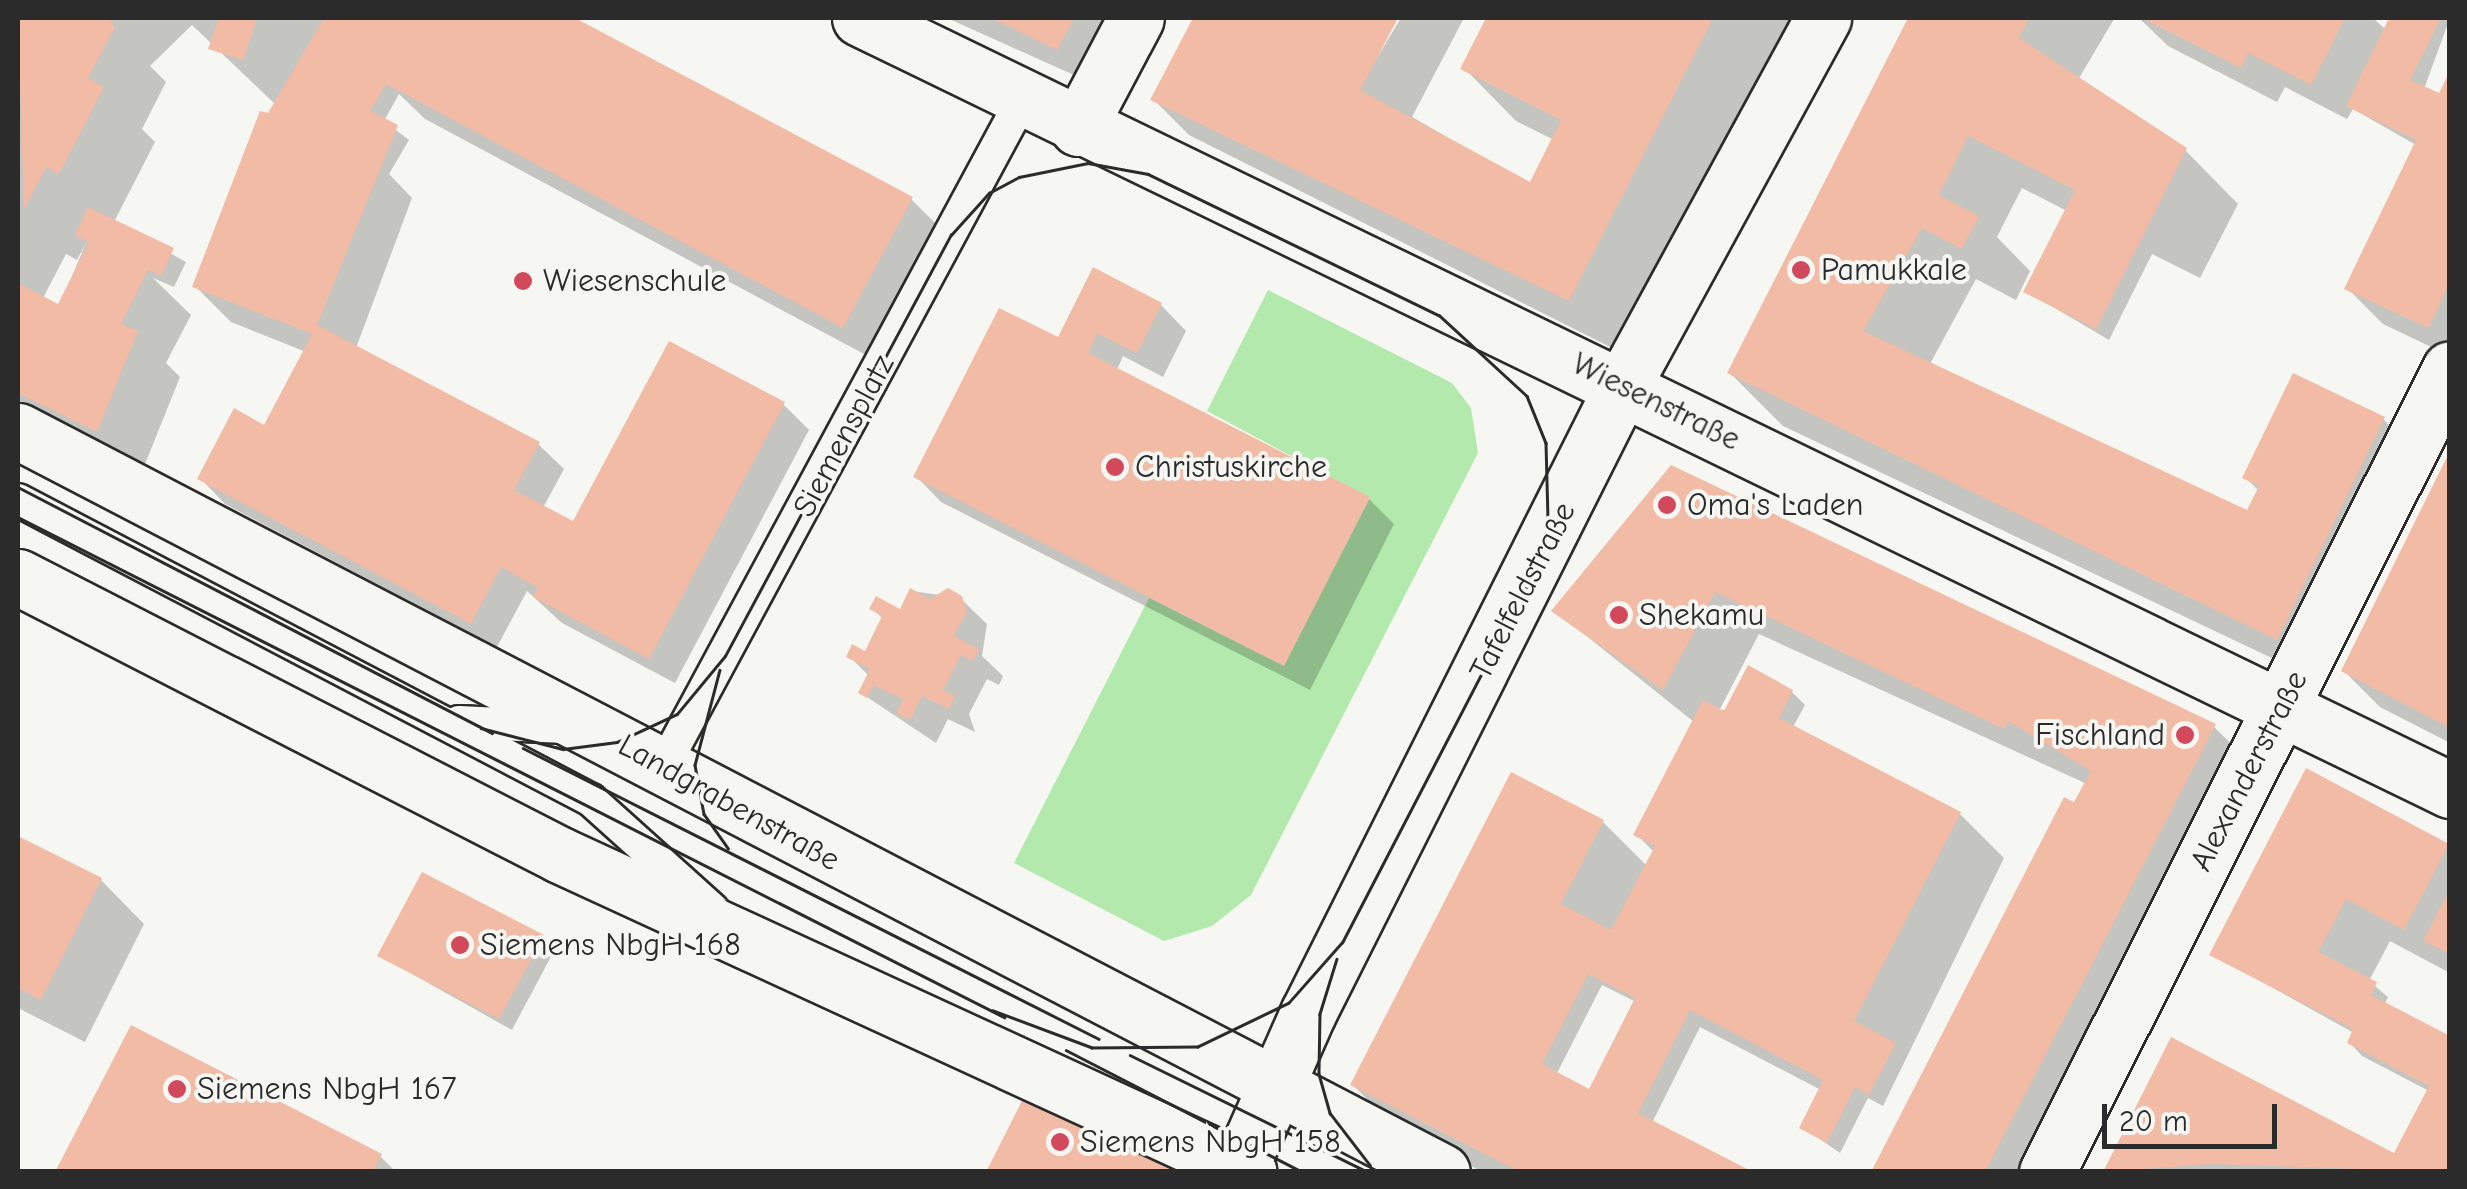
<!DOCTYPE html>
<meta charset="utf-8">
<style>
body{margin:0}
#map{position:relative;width:2467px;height:1189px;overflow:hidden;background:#f6f6f2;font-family:"Comic Neue",sans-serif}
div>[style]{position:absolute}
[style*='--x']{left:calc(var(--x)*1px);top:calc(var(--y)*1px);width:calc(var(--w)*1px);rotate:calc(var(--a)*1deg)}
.green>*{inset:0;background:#b3e9ac}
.shadow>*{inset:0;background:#0003}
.building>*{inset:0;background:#f1bba5}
.roads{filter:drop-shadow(2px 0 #2b2b2b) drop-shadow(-2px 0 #2b2b2b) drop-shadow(0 2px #2b2b2b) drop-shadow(0 -2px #2b2b2b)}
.service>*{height:32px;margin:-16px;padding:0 16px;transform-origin:16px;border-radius:16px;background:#f6f6f2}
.minor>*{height:55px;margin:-27.5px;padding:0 27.5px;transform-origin:27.5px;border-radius:27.5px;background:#f6f6f2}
.tertiary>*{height:55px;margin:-27.5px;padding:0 27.5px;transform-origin:27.5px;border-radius:27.5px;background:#f6f6f2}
.secondary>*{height:55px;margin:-27.5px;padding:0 27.5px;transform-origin:27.5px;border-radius:27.5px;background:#f6f6f2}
.tram>*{height:2.5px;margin:-1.25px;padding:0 1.25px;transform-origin:1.25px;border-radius:1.25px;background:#2b2b2b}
.dots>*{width:28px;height:28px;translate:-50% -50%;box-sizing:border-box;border:5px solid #f6f6f2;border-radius:50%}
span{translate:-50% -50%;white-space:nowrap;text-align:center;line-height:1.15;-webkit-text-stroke:8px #f6f6f2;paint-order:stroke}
.poi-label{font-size:32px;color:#2b2b2b}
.left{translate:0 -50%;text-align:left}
.right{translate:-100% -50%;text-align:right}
.street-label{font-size:32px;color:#2b2b2b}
.frame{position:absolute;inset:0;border:20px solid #2b2b2b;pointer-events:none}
.scale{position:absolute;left:2102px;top:1104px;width:175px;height:45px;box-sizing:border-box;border:5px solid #2b2b2b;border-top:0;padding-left:12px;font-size:30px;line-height:35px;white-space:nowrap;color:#2b2b2b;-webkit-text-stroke:8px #f6f6f2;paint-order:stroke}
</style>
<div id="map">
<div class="green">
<div style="clip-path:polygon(1268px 290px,1452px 383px,1471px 408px,1478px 453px,1251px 895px,1212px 926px,1164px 941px,1014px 863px,1149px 598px,1284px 666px,1370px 498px,1207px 411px)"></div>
</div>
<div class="shadow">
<div style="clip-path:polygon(evenodd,18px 18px,570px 18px,911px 199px,947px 235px,879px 362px,425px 119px,399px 94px,384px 121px,409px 140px,389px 174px,412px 198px,356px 348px,538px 444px,564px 469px,543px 508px,574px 525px,783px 404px,809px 430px,675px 683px,562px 623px,527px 591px,497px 647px,225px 504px,200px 478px,265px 428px,306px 352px,231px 322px,195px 286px,279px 121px,276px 105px,192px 25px,150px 66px,166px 82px,142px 129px,155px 142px,114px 222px,186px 262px,174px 287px,153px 278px,191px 315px,166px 363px,180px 377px,141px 474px,18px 414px,18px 18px,86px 243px,59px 307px,43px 298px,66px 254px,77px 260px,86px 243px)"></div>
<div style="clip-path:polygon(947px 18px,1128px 18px,1094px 84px)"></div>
<div style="clip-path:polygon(1196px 18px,1395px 18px,1356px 92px,1401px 18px,1464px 18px,1412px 117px,1531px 185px,1554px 140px,1516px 121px,1464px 68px,1489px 18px,1792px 18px,1622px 353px,1189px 135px,1153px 99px)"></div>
<div style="clip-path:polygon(1911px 18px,2124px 18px,2114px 19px,2078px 80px,2185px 150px,2238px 204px,2200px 278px,2152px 254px,2109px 340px,2026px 291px,2067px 211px,2022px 188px,1997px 237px,2030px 271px,2016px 300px,1976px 279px,1930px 364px,2248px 513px,2259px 491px,2245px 477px,2383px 419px,2419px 455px,2322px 682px,1783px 426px,1730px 373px)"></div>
<div style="clip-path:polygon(2139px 18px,2373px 18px,2386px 30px,2392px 18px,2450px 18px,2424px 89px,2439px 97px,2450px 77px,2450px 356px,2383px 324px,2347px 288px,2416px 145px,2353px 109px,2347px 119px,2285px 87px,2277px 102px,2168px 46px)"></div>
<div style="clip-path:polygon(1161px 305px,1186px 331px,1163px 377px,1123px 356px,1117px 370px,1369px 499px,1394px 524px,1310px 690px,941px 502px,916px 476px,1059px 341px)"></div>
<div style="clip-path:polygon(2450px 459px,2450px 743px,2380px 707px,2344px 671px)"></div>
<div style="clip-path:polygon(evenodd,1671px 468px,2214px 727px,2258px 770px,2051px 1172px,1873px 1172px,2087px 784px,1759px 634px,1719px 711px,1792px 692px,1805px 705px,1793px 727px,1960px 814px,2004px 858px,1883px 1106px,1868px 1098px,1840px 1153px,1802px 1127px,1821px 1090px,1700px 1027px,1652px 1123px,1748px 1172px,1483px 1172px,1397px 1129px,1353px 1085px,1603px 822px,1647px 866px,1654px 852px,1636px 834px,1694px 722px,1554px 610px,1671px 468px,1602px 985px,1636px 1002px,1591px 1092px,1556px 1075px,1602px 985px)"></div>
<div style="clip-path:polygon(912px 591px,960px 598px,987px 624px,982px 656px,1003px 676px,999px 685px,987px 679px,969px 714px,975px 732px,948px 719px,936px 743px,861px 693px,869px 676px,849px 656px,866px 654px,883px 619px,872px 608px,901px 612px)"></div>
<div style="clip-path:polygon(18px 838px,101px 880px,144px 924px,85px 1042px,18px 1008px)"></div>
<div style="clip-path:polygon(2447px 846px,2448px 972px,2390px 941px,2369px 981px,2388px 997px,2384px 1005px,2450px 1039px,2450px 1172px,2106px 1172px,2172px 1041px,2395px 1156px,2429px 1091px,2362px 1056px,2350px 1043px,2354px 1033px,2212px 954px)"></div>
<div style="clip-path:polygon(542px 937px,555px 949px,512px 1030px,380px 956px)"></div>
<div style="clip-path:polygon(380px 1156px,396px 1172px,57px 1172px)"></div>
</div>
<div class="building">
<div style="clip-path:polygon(18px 18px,109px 18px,115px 27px,88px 78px,104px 87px,59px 174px,46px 167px,24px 209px)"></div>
<div style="clip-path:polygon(219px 18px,257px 18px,243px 60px,208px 49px)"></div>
<div style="clip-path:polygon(324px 18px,575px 18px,913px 197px,843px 328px,386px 84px,370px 111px,398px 125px,317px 325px,540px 442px,514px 490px,573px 521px,669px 341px,785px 402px,649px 659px,533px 597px,538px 588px,501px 567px,471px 624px,197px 479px,234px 408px,264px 425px,312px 334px,192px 287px,260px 111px,268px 113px)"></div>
<div style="clip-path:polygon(991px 18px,1074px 18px,1057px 50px)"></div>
<div style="clip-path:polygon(1193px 18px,1398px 18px,1360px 90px,1530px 182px,1561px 120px,1460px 69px,1486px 18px,1713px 18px,1569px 301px,1150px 100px)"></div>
<div style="clip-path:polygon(1908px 18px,2029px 18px,2019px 38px,2187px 148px,2096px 329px,2023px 292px,2075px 190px,1968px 136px,1939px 195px,1979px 216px,1962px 249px,1922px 228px,1863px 331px,2247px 510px,2259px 486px,2242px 478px,2293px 373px,2385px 417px,2277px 640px,1727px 373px)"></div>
<div style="clip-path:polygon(2142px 18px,2345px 18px,2311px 85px,2248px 53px,2241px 68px)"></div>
<div style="clip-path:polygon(2389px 18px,2441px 18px,2410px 80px,2439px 93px,2450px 71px,2450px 283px,2428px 328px,2344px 289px,2416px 140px,2346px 106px)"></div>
<div style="clip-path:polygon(88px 207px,174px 248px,161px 276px,148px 270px,121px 324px,138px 331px,97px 432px,18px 393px,18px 283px,58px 304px,89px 242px,75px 235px)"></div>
<div style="clip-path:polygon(1093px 267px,1162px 303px,1137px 353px,1097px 333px,1088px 353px,1370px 497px,1284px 666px,913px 477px,999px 308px,1058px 337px)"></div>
<div style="clip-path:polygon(2450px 451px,2450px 728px,2341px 671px)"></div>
<div style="clip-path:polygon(1671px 465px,2216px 724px,1985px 1172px,1871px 1172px,2064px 797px,2074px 802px,2091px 771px,2008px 721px,2004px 729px,1715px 592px,1663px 690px,1551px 611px)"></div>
<div style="clip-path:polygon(910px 588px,930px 599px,948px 588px,962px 596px,967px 611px,954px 636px,979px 649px,973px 661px,961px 655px,943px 690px,955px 696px,949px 709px,922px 696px,910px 720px,896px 713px,903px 699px,874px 685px,867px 698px,858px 693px,870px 669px,846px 657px,852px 644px,865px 651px,882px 616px,869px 609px,876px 596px,900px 609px)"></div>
<div style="clip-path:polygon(evenodd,1748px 665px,1793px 690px,1779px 718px,1961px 812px,1854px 1021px,1896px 1043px,1869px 1095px,1855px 1087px,1827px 1143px,1799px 1128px,1823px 1080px,1690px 1010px,1638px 1113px,1753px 1172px,1520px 1172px,1350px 1085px,1511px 772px,1604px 820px,1561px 904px,1611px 930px,1655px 846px,1633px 835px,1703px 700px,1724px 711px,1748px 665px,1588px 974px,1635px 998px,1589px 1089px,1542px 1064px,1588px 974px)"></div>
<div style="clip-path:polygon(2306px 768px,2449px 844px,2404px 930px,2346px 899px,2318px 952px,2377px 982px,2371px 995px,2450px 1036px,2450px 1172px,2211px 1164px,2103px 1172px,2171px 1037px,2394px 1153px,2429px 1086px,2347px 1043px,2353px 1029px,2209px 955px)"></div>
<div style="clip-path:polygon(18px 836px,102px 878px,41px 1000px,18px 988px)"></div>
<div style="clip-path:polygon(422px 872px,544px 935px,499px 1019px,377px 956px)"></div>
<div style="clip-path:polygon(2450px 889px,2450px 954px,2423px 941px)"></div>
<div style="clip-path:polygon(131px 1025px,382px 1154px,373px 1172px,55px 1172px)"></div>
<div style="clip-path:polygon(1025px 1095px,1177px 1172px,986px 1172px)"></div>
</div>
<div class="roads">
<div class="service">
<div style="--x:18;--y:500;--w:647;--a:27.63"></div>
<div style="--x:591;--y:800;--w:163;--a:42"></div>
<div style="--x:459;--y:722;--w:106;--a:2.7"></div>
<div style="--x:662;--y:769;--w:760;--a:-61.71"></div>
</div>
<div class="minor">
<div style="--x:860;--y:18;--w:1768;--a:25.9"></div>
<div style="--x:1078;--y:128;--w:124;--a:-62.2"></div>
<div style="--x:2047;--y:1172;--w:898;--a:-63.35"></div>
</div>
<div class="tertiary">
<div style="--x:1240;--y:1167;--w:168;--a:-66.2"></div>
<div style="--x:1308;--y:1013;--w:703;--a:-63.36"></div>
<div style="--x:1623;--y:385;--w:418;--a:-61.4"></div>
</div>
<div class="secondary">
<div style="--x:18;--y:431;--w:1605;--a:27.49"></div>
<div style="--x:18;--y:577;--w:609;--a:27.15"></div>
<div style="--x:560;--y:855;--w:758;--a:24.71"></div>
</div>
</div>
<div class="tram">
<div style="--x:18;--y:487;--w:534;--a:27.43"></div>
<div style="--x:18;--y:517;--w:1106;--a:26.89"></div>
<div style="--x:720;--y:670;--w:98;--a:104.7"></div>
<div style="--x:695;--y:765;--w:50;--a:79.6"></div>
<div style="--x:704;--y:814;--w:42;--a:54.8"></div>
<div style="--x:481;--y:728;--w:85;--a:14.4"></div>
<div style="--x:563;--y:749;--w:54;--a:-7.4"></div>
<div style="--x:617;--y:742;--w:66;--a:-25"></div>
<div style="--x:677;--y:714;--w:75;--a:-50.4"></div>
<div style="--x:725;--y:656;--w:478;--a:-61.8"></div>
<div style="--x:951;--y:235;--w:57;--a:-47.9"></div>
<div style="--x:989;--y:193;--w:34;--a:-28"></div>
<div style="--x:1019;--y:177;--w:70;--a:-11.5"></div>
<div style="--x:1088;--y:163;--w:61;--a:10.4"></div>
<div style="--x:1148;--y:174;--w:323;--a:25.9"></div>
<div style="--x:1439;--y:315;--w:120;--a:42.6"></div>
<div style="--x:1527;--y:396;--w:51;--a:68"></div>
<div style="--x:1546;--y:443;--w:78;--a:88.5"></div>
<div style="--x:1548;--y:521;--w:37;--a:99"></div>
<div style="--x:1542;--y:558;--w:433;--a:117.4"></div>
<div style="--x:1343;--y:942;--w:81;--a:131.5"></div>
<div style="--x:1289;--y:1003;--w:101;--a:154.2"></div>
<div style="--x:1198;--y:1047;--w:106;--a:179.5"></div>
<div style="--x:1092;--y:1048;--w:106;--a:-159.5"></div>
<div style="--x:523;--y:748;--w:645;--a:26.8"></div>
<div style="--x:1337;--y:959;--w:58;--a:107.2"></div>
<div style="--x:1320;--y:1014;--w:60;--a:91"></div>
<div style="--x:1319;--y:1074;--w:41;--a:74.2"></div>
<div style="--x:1330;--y:1113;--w:66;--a:52.4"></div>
<div style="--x:1066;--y:1050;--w:266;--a:27.3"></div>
<div style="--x:1130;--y:1055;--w:265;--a:26.2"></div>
</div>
<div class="dots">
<div style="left:1801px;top:270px;background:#d1495b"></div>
<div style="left:523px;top:281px;background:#d1495b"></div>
<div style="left:1115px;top:467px;background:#d1495b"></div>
<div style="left:1667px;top:505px;background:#d1495b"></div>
<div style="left:1619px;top:615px;background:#d1495b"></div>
<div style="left:2185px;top:735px;background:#d1495b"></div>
<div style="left:460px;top:945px;background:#d1495b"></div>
<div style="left:177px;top:1089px;background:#d1495b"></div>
<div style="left:1060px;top:1142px;background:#d1495b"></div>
</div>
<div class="poi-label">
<span class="left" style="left:1821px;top:270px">Pamukkale</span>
<span class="left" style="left:543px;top:281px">Wiesenschule</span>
<span class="left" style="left:1135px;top:467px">Christuskirche</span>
<span class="left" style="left:1687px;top:505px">Oma's Laden</span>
<span class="left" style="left:1639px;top:615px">Shekamu</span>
<span class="right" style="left:2165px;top:735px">Fischland</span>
<span class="left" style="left:480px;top:945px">Siemens NbgH 168</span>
<span class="left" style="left:197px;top:1089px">Siemens NbgH 167</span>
<span class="left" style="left:1080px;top:1142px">Siemens NbgH 158</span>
</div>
<div class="street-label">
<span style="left:1656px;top:402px;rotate:26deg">Wiesenstraße</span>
<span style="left:844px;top:436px;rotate:-62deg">Siemensplatz</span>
<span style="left:1523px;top:591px;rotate:-63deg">Tafelfeldstraße</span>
<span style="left:2249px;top:771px;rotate:-63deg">Alexanderstraße</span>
<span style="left:729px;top:803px;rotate:29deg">Landgrabenstraße</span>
</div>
<div class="frame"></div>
<div class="scale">20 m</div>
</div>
